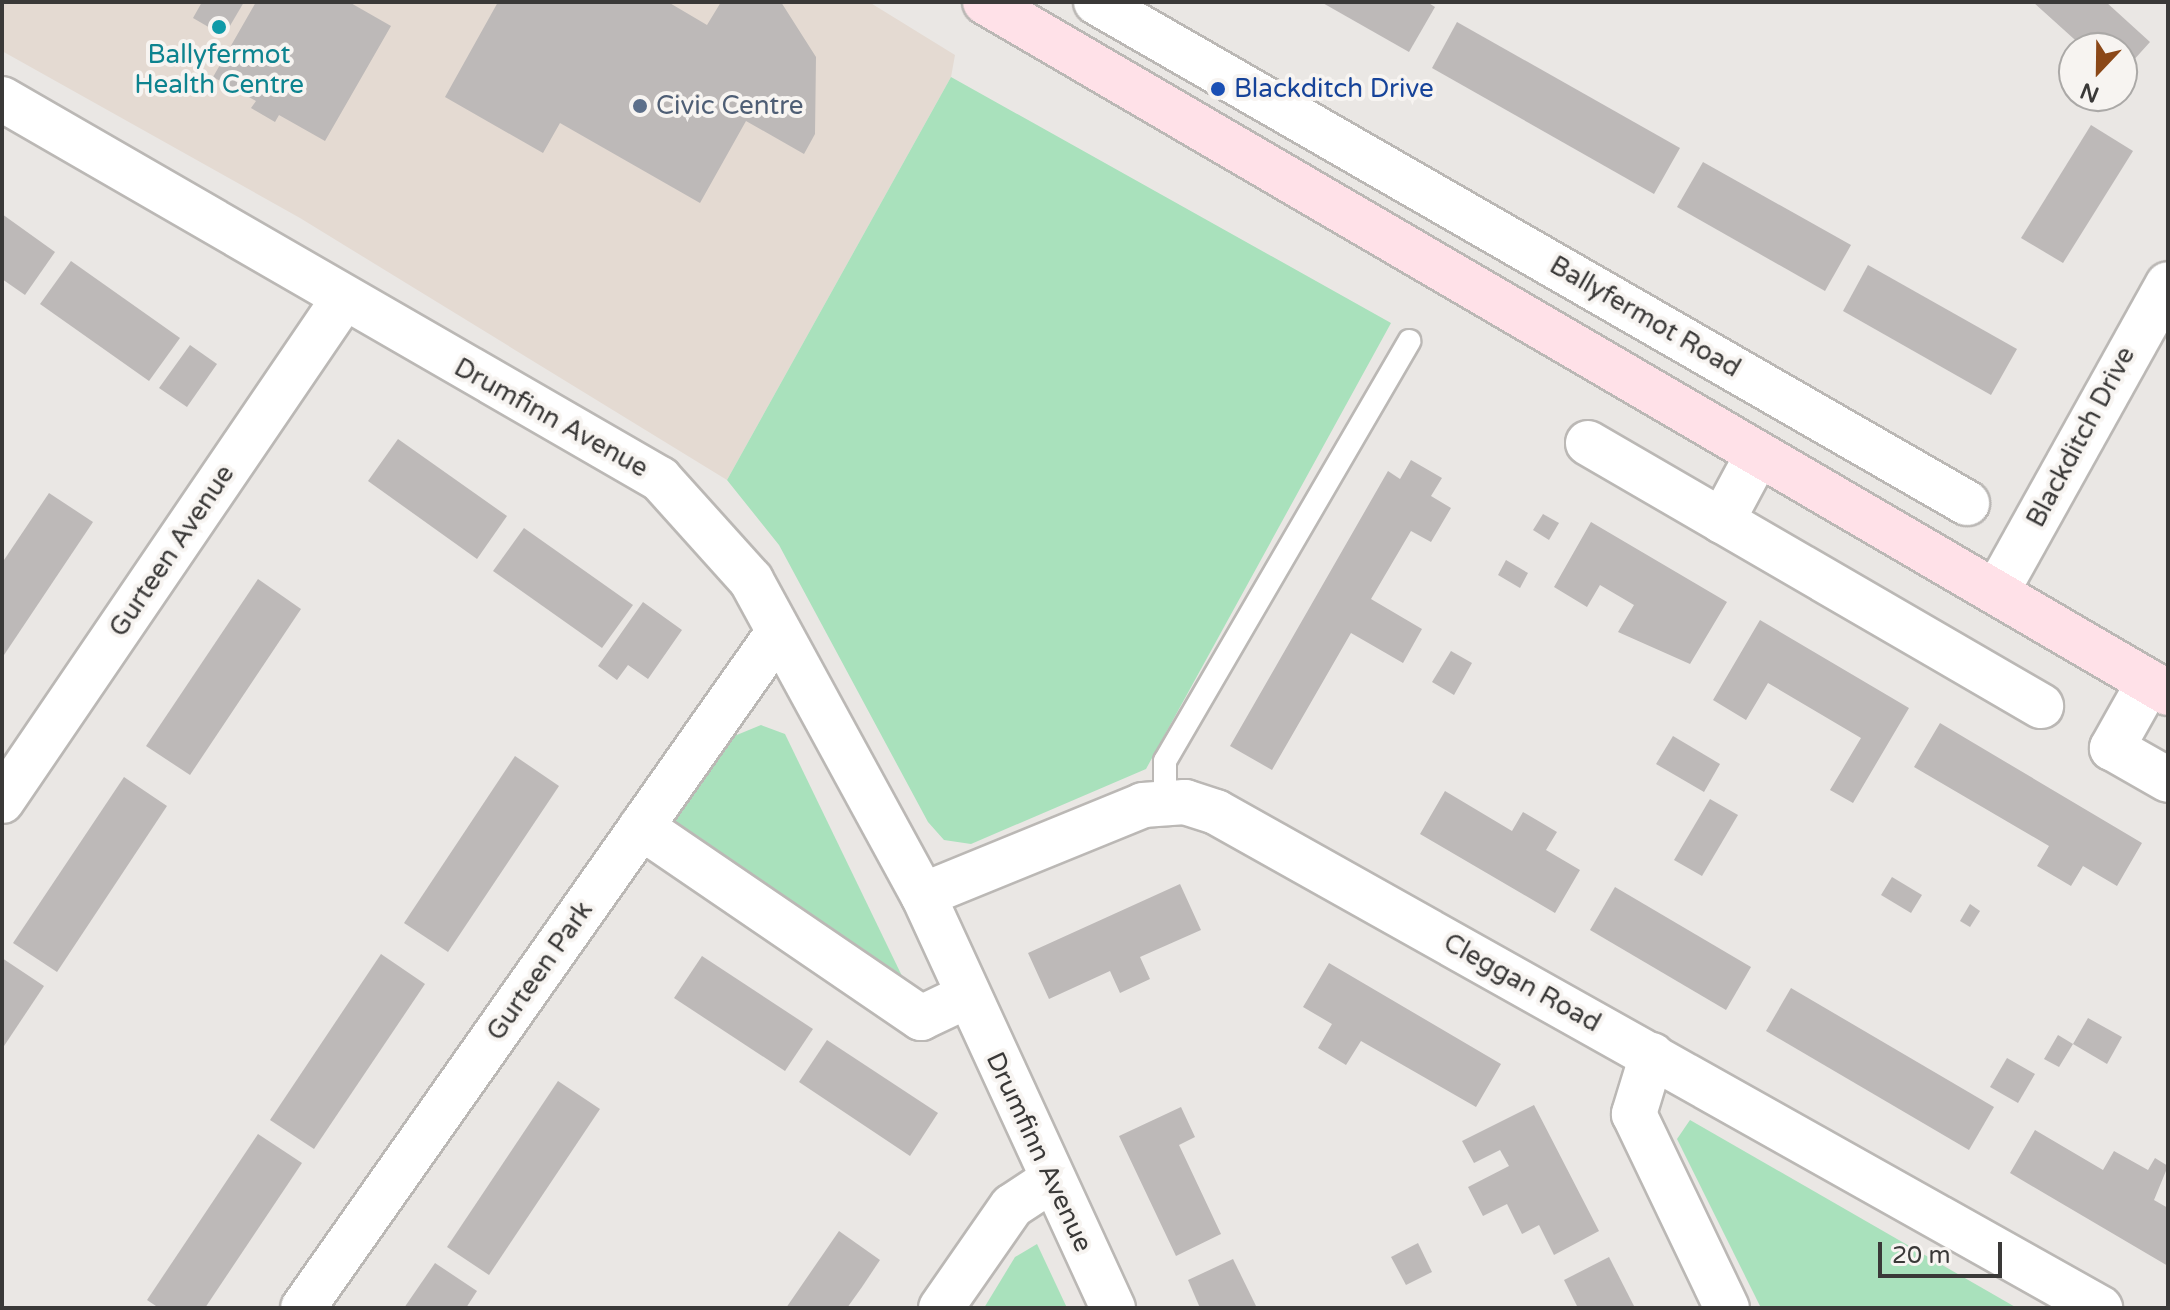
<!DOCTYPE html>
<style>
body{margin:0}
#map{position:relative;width:2170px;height:1310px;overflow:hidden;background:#eae7e4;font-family:"Varela Round",sans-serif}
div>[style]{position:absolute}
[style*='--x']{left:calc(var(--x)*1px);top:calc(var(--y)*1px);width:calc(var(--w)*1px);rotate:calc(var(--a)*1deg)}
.built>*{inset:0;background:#e4dad2}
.green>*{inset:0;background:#a9e1bc}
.building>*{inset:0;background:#bdb9b8}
.roads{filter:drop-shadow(2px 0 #bbb8b5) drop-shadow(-2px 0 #bbb8b5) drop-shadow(0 2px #bbb8b5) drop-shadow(0 -2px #bbb8b5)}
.lane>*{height:22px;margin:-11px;padding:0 11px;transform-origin:11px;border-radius:11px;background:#fff}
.street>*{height:44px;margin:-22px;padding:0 22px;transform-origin:22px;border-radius:22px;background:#fff}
.secondary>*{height:44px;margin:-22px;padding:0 22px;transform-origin:22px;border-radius:22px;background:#ffe1e8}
.dots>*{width:22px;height:22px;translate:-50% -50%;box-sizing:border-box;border:4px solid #f7f4f1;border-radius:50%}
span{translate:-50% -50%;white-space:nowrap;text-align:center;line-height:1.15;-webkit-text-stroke:8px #f7f4f1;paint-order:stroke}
.culture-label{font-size:26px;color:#0d838f}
.transit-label{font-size:26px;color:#164399}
.left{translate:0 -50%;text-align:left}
.service-label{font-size:26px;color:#4e5e75}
.street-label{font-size:26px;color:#3a3938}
.frame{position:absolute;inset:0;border:4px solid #3a3938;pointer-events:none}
.north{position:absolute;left:2058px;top:32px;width:80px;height:80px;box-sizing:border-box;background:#f7f4f1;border:2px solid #aba9a7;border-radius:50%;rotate:202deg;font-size:22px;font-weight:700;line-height:32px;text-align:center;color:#3a3938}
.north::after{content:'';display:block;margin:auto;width:28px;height:36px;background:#8b4818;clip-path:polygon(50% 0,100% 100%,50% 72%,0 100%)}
.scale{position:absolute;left:1878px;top:1242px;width:124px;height:36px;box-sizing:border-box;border:4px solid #3a3938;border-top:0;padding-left:10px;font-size:24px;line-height:28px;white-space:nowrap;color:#3a3938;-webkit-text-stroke:6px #f7f4f1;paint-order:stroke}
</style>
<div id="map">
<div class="built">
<div style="clip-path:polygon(2px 2px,869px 2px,955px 55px,951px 77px,727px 480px,300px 218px,2px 51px)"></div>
</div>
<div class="green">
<div style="clip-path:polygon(951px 77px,1391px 323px,1146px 769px,971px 844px,944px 840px,928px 822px,779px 545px,727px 480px)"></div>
<div style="clip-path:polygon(761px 725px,785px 734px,902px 976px,670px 823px,727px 739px)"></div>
<div style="clip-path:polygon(1690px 1120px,2017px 1308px,1761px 1308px,1677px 1139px)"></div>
<div style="clip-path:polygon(1037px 1244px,1067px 1308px,984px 1308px,1015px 1257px)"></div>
</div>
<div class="building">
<div style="clip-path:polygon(202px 2px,244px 2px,224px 36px,193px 18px)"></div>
<div style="clip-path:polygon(256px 2px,349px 2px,391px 26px,325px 141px,279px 115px,275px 122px,251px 108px,256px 101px,213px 77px)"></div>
<div style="clip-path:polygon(498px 2px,668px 2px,707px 25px,721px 2px,781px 2px,816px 57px,815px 134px,804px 154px,746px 121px,700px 203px,560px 123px,543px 153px,445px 97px)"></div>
<div style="clip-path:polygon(1321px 2px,1427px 2px,1435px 7px,1409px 52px)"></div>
<div style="clip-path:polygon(2033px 2px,2106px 2px,2150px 42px,2122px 73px,2122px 48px,2084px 48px)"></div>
<div style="clip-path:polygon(1457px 22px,1680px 148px,1654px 194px,1432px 68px)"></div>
<div style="clip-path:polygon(2091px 125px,2133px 151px,2063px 263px,2021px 238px)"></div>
<div style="clip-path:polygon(1703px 162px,1851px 245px,1825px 291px,1677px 207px)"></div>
<div style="clip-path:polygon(2px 214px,55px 252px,25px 295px,2px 279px)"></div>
<div style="clip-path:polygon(71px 261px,180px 338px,149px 381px,40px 304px)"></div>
<div style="clip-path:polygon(1868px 265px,2017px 349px,1991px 395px,1843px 311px)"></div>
<div style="clip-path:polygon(190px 345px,217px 364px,187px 407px,159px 388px)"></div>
<div style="clip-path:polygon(398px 439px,507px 516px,477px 559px,368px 481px)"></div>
<div style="clip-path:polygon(1411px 460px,1442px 478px,1431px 496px,1451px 508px,1431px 542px,1411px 531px,1371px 599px,1422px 629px,1403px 663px,1351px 633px,1272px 770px,1230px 746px,1388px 471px,1400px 479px)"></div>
<div style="clip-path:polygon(49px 493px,93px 522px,2px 658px,2px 563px)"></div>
<div style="clip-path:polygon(1543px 514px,1559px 523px,1549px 540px,1533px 530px)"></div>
<div style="clip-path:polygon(1591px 522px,1727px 602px,1690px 664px,1618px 632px,1634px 605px,1600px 585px,1587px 607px,1554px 587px)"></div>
<div style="clip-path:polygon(524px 528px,633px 605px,602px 648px,493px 571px)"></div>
<div style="clip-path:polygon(1506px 560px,1528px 573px,1520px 588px,1498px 575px)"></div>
<div style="clip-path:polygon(258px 579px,301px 609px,190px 775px,146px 746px)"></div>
<div style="clip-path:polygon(643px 602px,682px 630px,648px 679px,628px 665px,617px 680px,598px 666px)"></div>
<div style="clip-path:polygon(1760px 620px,1909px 708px,1853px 803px,1830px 790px,1861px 738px,1768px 683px,1746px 720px,1713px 700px)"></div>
<div style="clip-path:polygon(1451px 651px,1472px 663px,1454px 695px,1432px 682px)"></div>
<div style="clip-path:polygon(1940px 723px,2142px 843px,2117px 886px,2083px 866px,2071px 886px,2037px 866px,2049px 846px,1914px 767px)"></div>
<div style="clip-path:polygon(1673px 736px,1720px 764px,1704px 792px,1656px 764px)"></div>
<div style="clip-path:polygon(515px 756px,559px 786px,448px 952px,404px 923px)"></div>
<div style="clip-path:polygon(124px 777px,167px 806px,57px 972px,13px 943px)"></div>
<div style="clip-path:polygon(1445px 791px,1512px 831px,1523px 812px,1557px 832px,1546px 850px,1580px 870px,1555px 913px,1420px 834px)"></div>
<div style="clip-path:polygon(1710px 799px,1738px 815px,1702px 876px,1674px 860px)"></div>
<div style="clip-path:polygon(1892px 877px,1922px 895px,1911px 913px,1881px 895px)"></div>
<div style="clip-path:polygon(1180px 884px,1201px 930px,1140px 957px,1150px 979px,1120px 993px,1110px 971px,1049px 999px,1028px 953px)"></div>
<div style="clip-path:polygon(1615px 887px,1751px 967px,1726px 1010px,1590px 930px)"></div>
<div style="clip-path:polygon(1970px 904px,1980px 911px,1970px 927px,1960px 921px)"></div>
<div style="clip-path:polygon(381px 954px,425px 984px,314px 1149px,270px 1120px)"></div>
<div style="clip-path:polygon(702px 956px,813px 1029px,785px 1071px,674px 998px)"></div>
<div style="clip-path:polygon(2px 958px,44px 986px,2px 1049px)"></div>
<div style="clip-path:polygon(1329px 963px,1501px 1064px,1476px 1107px,1361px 1041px,1346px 1065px,1318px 1048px,1332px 1024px,1303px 1007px)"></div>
<div style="clip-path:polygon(1791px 988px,1994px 1107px,1969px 1150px,1766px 1031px)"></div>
<div style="clip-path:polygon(2088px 1018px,2122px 1037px,2107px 1064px,2073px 1044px)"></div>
<div style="clip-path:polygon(2058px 1035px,2073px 1044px,2059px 1067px,2044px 1059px)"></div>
<div style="clip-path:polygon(827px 1040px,938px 1113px,910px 1156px,799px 1082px)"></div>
<div style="clip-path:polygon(2007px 1058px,2035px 1074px,2018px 1103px,1990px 1087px)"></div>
<div style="clip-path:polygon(558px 1081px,600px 1109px,489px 1275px,447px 1247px)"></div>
<div style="clip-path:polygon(1534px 1105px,1599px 1231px,1554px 1255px,1539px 1225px,1522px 1234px,1507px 1204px,1483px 1216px,1468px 1187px,1509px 1166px,1500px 1150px,1474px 1163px,1462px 1141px)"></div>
<div style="clip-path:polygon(1181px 1107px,1195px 1137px,1179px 1145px,1221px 1234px,1176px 1256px,1119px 1136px)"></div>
<div style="clip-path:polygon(2035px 1130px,2103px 1170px,2114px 1151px,2148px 1170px,2155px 1158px,2168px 1166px,2154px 1200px,2168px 1208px,2168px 1266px,2010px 1173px)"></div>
<div style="clip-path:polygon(258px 1134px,302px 1163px,205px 1308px,159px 1308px,147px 1300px)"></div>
<div style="clip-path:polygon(839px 1231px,880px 1260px,862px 1287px,847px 1308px,786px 1308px)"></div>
<div style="clip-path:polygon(1418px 1243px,1432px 1272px,1406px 1285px,1391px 1257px)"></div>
<div style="clip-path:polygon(1609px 1257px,1635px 1308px,1578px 1308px,1564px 1280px)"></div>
<div style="clip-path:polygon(1233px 1259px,1257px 1308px,1200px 1308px,1188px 1280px)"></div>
<div style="clip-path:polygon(435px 1263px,477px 1291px,466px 1308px,404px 1308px)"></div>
</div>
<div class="roads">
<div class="lane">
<div style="--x:1165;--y:803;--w:42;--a:-90"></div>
<div style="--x:1165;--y:761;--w:486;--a:-59.8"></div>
</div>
<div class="street">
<div style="--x:1096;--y:2;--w:1005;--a:29.91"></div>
<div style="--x:2;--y:99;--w:760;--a:30.01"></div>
<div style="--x:660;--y:479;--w:136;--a:48"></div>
<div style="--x:751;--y:580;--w:359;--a:61.4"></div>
<div style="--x:923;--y:895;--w:455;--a:65.3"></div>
<div style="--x:1588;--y:443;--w:524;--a:30.14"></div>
<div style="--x:1722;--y:521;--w:76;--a:-61.8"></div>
<div style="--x:1997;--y:591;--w:351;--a:-60.9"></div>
<div style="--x:2149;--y:682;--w:76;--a:119.3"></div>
<div style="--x:2112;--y:748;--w:64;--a:29.7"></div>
<div style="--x:2;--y:801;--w:605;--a:-55.78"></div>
<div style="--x:641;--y:827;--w:339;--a:34.3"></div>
<div style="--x:921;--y:1018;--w:49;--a:-25.5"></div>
<div style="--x:923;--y:895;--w:238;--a:-22.2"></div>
<div style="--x:1143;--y:805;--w:42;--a:-4.1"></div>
<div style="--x:1185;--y:802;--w:33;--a:18"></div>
<div style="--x:1216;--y:812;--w:1014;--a:29.3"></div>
<div style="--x:1652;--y:1055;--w:62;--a:107"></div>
<div style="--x:1634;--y:1114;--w:215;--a:64.4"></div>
<div style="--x:303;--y:1308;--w:824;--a:-54.88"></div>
<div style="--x:941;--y:1308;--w:124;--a:-55.2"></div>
<div style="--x:1012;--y:1206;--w:49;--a:-33.4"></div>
</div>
<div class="secondary">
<div style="--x:985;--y:2;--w:1370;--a:30.29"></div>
</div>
</div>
<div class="dots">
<div style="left:219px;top:27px;background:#0f9aa8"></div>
<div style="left:1218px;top:89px;background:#1a4fb4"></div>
<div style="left:640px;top:106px;background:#5c6f8a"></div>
</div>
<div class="culture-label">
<span style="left:219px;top:70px">Ballyfermot<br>Health Centre</span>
</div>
<div class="transit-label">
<span class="left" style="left:1234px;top:89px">Blackditch Drive</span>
</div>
<div class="service-label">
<span class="left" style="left:656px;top:106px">Civic Centre</span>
</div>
<div class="street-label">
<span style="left:1645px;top:317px;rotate:30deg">Ballyfermot Road</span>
<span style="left:551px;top:418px;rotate:29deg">Drumfinn Avenue</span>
<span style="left:2081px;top:437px;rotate:-62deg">Blackditch Drive</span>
<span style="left:172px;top:551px;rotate:-56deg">Gurteen Avenue</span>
<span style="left:540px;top:971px;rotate:-55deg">Gurteen Park</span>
<span style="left:1522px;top:983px;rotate:29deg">Cleggan Road</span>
<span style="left:1039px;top:1152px;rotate:65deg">Drumfinn Avenue</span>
</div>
<div class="frame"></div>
<div class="north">N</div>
<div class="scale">20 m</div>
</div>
